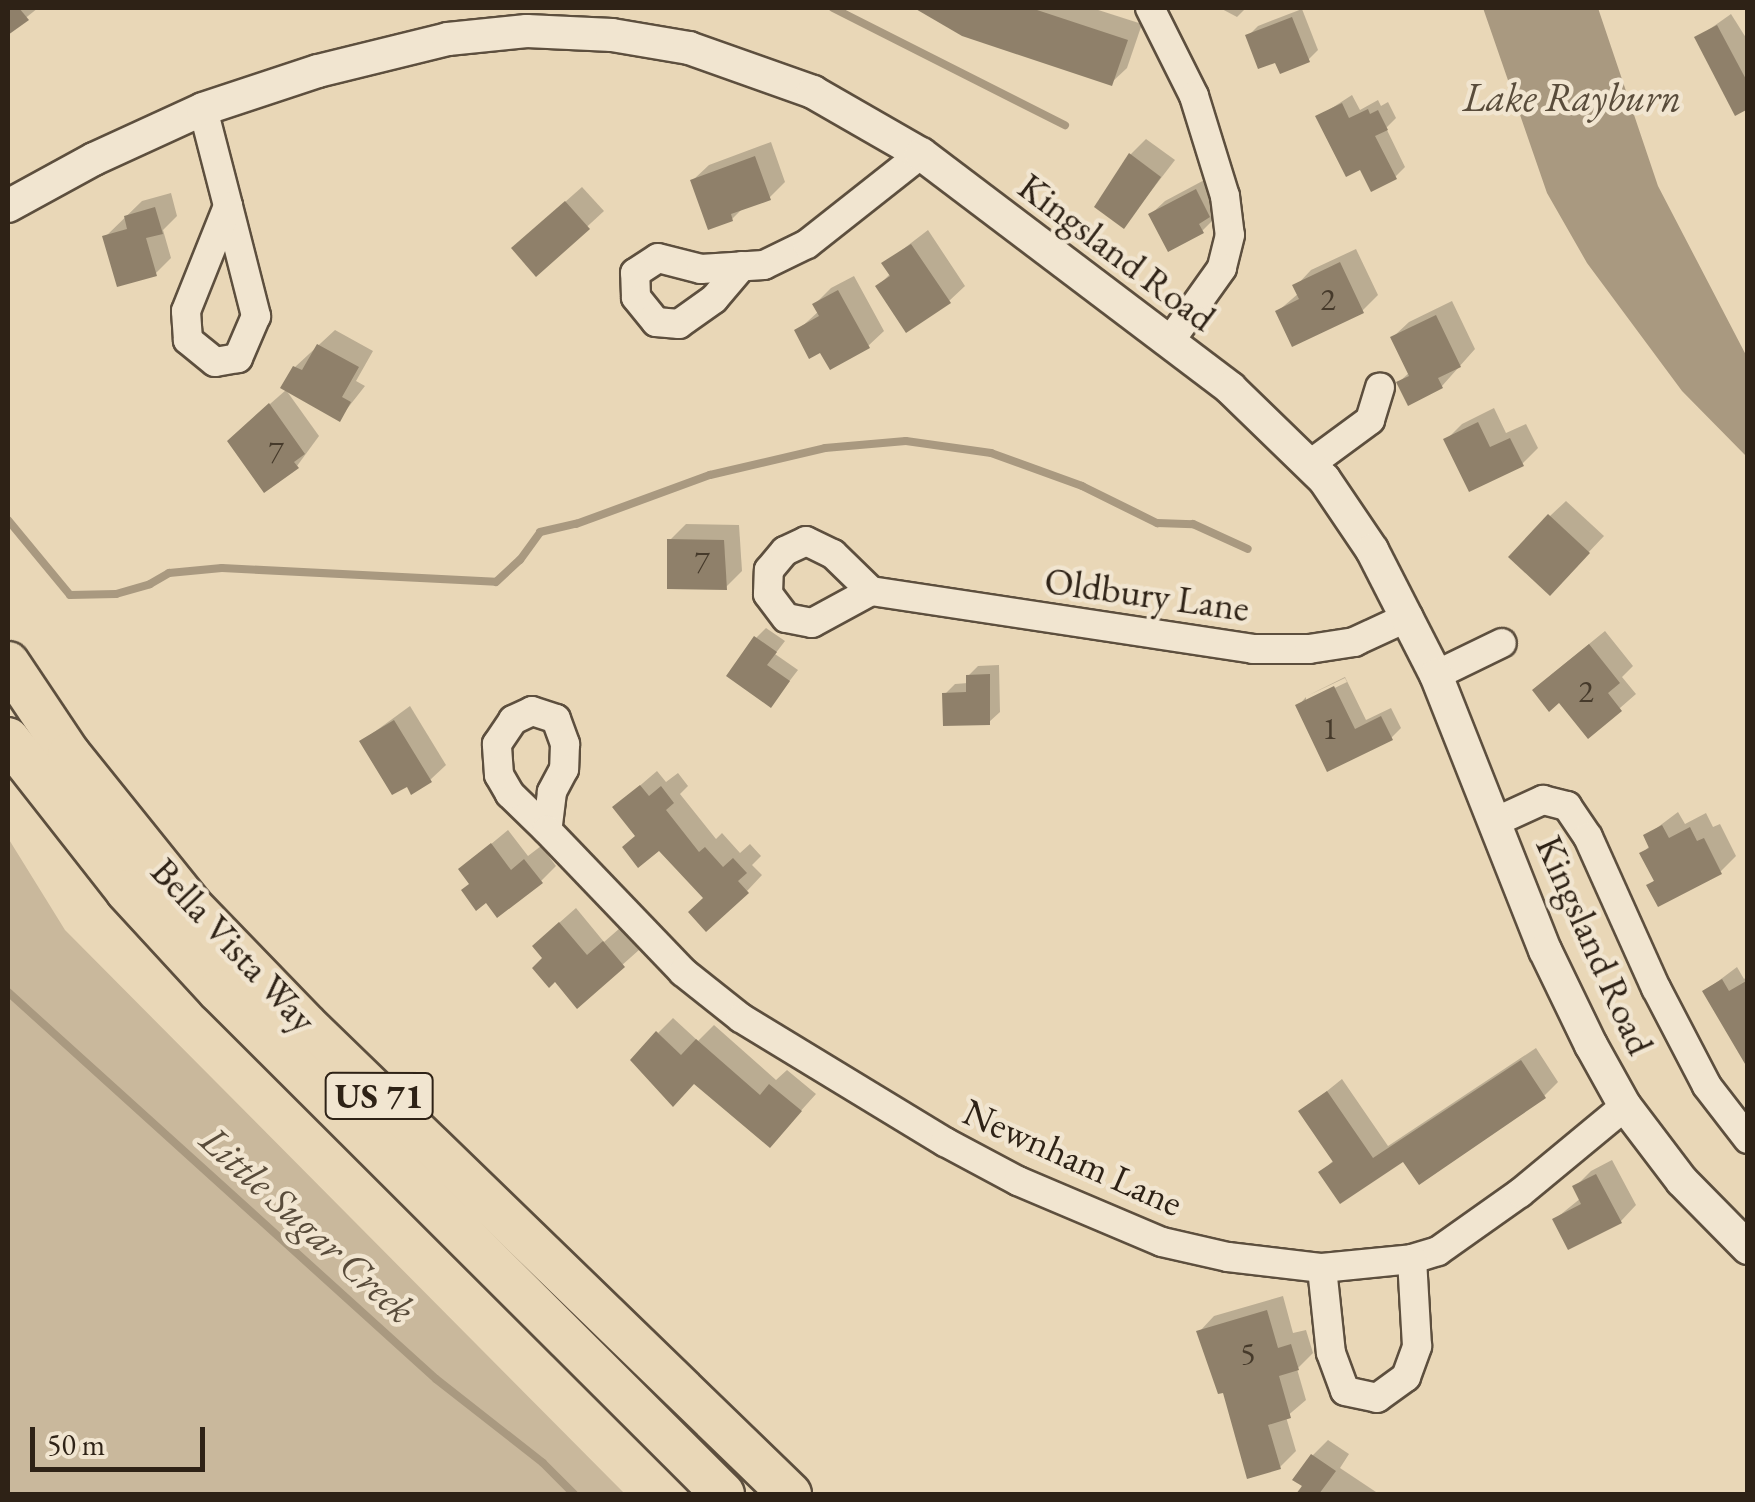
<!DOCTYPE html>
<style>
body{margin:0}
#map{position:relative;width:1755px;height:1502px;overflow:hidden;background:#e9d7b7;font-family:"EB Garamond",serif}
div>[style]{position:absolute}
[style*='--x']{left:calc(var(--x)*1px);top:calc(var(--y)*1px);width:calc(var(--w)*1px);rotate:calc(var(--a)*1deg)}
.green>*{inset:0;background:#c9b89c}
.water>*{inset:0;background:#a99980}
.shadow>*{inset:0;background:#0003}
.stream>*{height:8px;margin:-4px;padding:0 4px;transform-origin:4px;border-radius:4px;background:#a99980}
.building>*{inset:0;background:#8f806a}
.roads{filter:drop-shadow(2px 0 #5d4f3e) drop-shadow(-2px 0 #5d4f3e) drop-shadow(0 2px #5d4f3e) drop-shadow(0 -2px #5d4f3e)}
.minor>*{height:28px;margin:-14px;padding:0 14px;transform-origin:14px;border-radius:14px;background:#f1e5d0}
.tertiary>*{height:32px;margin:-16px;padding:0 16px;transform-origin:16px;border-radius:16px;background:#f1e5d0}
.primary>*{height:42px;margin:-21px;padding:0 21px;transform-origin:21px;border-radius:21px;background:#e9d7b7}
span{translate:-50% -50%;white-space:nowrap;text-align:center;line-height:1.15;-webkit-text-stroke:9px #f1e5d0;paint-order:stroke}
.number-label{font-size:32px;color:#463a2b}
.number-label span{-webkit-text-stroke-width:0}
.shield-label span{padding:2px 8px;background:#f1e5d0;border:2px solid;border-radius:8px;-webkit-text-stroke-width:0}
.shield-label{font-size:35px;color:#2e2216;font-weight:700}
.street-label{font-size:38px;color:#2e2216}
.water-label{font-size:40px;color:#594c3b;font-style:italic}
.frame{position:absolute;inset:0;border:10px solid #2e2216;pointer-events:none}
.scale{position:absolute;left:30px;top:1427px;width:175px;height:45px;box-sizing:border-box;border:5px solid #2e2216;border-top:0;padding-left:12px;font-size:30px;line-height:35px;white-space:nowrap;color:#2e2216;-webkit-text-stroke:8px #f1e5d0;paint-order:stroke}
</style>
<div id="map">
<div class="green">
<div style="clip-path:polygon(8px 838px,65px 930px,625px 1494px,8px 1494px)"></div>
</div>
<div class="water">
<div style="clip-path:polygon(1483px 8px,1598px 8px,1658px 186px,1747px 357px,1747px 457px,1682px 391px,1587px 263px,1547px 193px)"></div>
</div>
<div class="shadow">
<div style="clip-path:polygon(8px 8px,38px 8px,8px 32px)"></div>
<div style="clip-path:polygon(919px 8px,1092px 8px,1142px 24px,1127px 68px,1111px 83px,963px 34px)"></div>
<div style="clip-path:polygon(1220px 8px,1246px 8px,1237px 17px)"></div>
<div style="clip-path:polygon(1302px 9px,1318px 50px,1308px 60px,1277px 60px,1248px 36px,1258px 26px)"></div>
<div style="clip-path:polygon(1731px 14px,1748px 41px,1748px 113px,1697px 38px)"></div>
<div style="clip-path:polygon(1352px 95px,1360px 110px,1378px 100px,1381px 106px,1388px 102px,1396px 118px,1386px 128px,1405px 167px,1395px 177px,1361px 167px,1318px 117px)"></div>
<div style="clip-path:polygon(1146px 139px,1175px 160px,1124px 226px,1130px 155px)"></div>
<div style="clip-path:polygon(771px 142px,785px 182px,769px 198px,744px 207px,732px 219px,693px 180px,709px 165px)"></div>
<div style="clip-path:polygon(1210px 177px,1222px 201px,1212px 211px,1216px 217px,1202px 231px,1151px 214px,1165px 201px)"></div>
<div style="clip-path:polygon(582px 187px,604px 211px,537px 273px,530px 233px)"></div>
<div style="clip-path:polygon(171px 193px,177px 216px,163px 230px,171px 258px,155px 274px,105px 237px,142px 201px)"></div>
<div style="clip-path:polygon(928px 230px,965px 286px,949px 301px,878px 286px,891px 273px,885px 263px)"></div>
<div style="clip-path:polygon(1356px 249px,1378px 295px,1362px 311px,1278px 311px,1299px 293px,1296px 286px,1311px 270px)"></div>
<div style="clip-path:polygon(854px 276px,884px 331px,868px 346px,821px 349px,797px 331px,819px 311px,815px 304px,831px 288px)"></div>
<div style="clip-path:polygon(1452px 301px,1475px 349px,1442px 386px,1399px 382px,1410px 372px,1393px 337px,1409px 322px)"></div>
<div style="clip-path:polygon(335px 330px,373px 351px,356px 381px,365px 386px,339px 419px,295px 367px)"></div>
<div style="clip-path:polygon(286px 390px,319px 436px,297px 466px,245px 426px)"></div>
<div style="clip-path:polygon(1494px 408px,1506px 433px,1526px 424px,1538px 448px,1522px 464px,1446px 440px,1462px 424px)"></div>
<div style="clip-path:polygon(1566px 501px,1604px 536px,1550px 593px,1550px 516px)"></div>
<div style="clip-path:polygon(686px 524px,739px 525px,742px 571px,726px 587px,670px 540px)"></div>
<div style="clip-path:polygon(766px 628px,785px 641px,775px 654px,798px 670px,771px 705px,756px 638px)"></div>
<div style="clip-path:polygon(1605px 631px,1633px 666px,1622px 677px,1636px 694px,1589px 735px,1551px 675px)"></div>
<div style="clip-path:polygon(999px 665px,1000px 712px,989px 722px,945px 694px,955px 684px,968px 683px,968px 676px,978px 666px)"></div>
<div style="clip-path:polygon(1345px 677px,1366px 720px,1391px 708px,1401px 728px,1391px 738px,1328px 769px,1298px 706px,1306px 697px,1306px 702px,1347px 682px,1345px 678px,1307px 696px)"></div>
<div style="clip-path:polygon(410px 706px,446px 765px,430px 780px,407px 783px,362px 741px)"></div>
<div style="clip-path:polygon(657px 771px,666px 782px,678px 773px,688px 786px,680px 794px,716px 839px,722px 833px,740px 853px,750px 844px,761px 856px,752px 865px,762px 875px,747px 891px,706px 898px,659px 848px,637px 835px,615px 807px)"></div>
<div style="clip-path:polygon(1678px 812px,1685px 824px,1706px 813px,1713px 827px,1720px 824px,1736px 856px,1721px 871px,1649px 885px,1656px 879px,1642px 853px,1651px 845px,1646px 836px)"></div>
<div style="clip-path:polygon(508px 830px,528px 856px,541px 846px,556px 866px,541px 881px,461px 869px)"></div>
<div style="clip-path:polygon(576px 908px,604px 942px,620px 928px,639px 950px,577px 1005px,545px 958px,551px 930px)"></div>
<div style="clip-path:polygon(1737px 967px,1744px 979px,1748px 976px,1748px 1056px,1705px 991px)"></div>
<div style="clip-path:polygon(673px 1018px,698px 1041px,714px 1025px,776px 1080px,787px 1070px,816px 1094px,770px 1145px,658px 1033px)"></div>
<div style="clip-path:polygon(1536px 1048px,1558px 1082px,1544px 1096px,1403px 1158px,1321px 1172px,1334px 1160px,1301px 1112px,1342px 1079px,1388px 1146px)"></div>
<div style="clip-path:polygon(1612px 1160px,1636px 1205px,1621px 1221px,1555px 1219px,1581px 1198px,1575px 1187px,1591px 1171px)"></div>
<div style="clip-path:polygon(1283px 1296px,1293px 1333px,1306px 1330px,1313px 1353px,1297px 1369px,1306px 1400px,1286px 1417px,1296px 1451px,1280px 1467px,1224px 1390px,1199px 1332px,1214px 1316px)"></div>
<div style="clip-path:polygon(1328px 1440px,1349px 1454px,1340px 1468px,1379px 1494px,1299px 1494px,1313px 1455px)"></div>
</div>
<div class="stream">
<div style="--x:833;--y:8;--w:260;--a:26.8"></div>
<div style="--x:8;--y:520;--w:97;--a:50.4"></div>
<div style="--x:70;--y:595;--w:46;--a:-1.2"></div>
<div style="--x:116;--y:594;--w:35;--a:-16"></div>
<div style="--x:150;--y:584;--w:22;--a:-30"></div>
<div style="--x:169;--y:573;--w:53;--a:-5.4"></div>
<div style="--x:222;--y:568;--w:274;--a:2.9"></div>
<div style="--x:496;--y:582;--w:33;--a:-43"></div>
<div style="--x:520;--y:560;--w:34;--a:-54"></div>
<div style="--x:540;--y:532;--w:37;--a:-13"></div>
<div style="--x:576;--y:524;--w:143;--a:-20.1"></div>
<div style="--x:710;--y:475;--w:118;--a:-13.2"></div>
<div style="--x:825;--y:448;--w:81;--a:-4.9"></div>
<div style="--x:906;--y:441;--w:86;--a:8"></div>
<div style="--x:991;--y:453;--w:97;--a:19.9"></div>
<div style="--x:1082;--y:486;--w:84;--a:26.3"></div>
<div style="--x:1157;--y:523;--w:36;--a:2"></div>
<div style="--x:1193;--y:524;--w:60;--a:24.4"></div>
<div style="--x:8;--y:992;--w:577;--a:42.12"></div>
<div style="--x:436;--y:1379;--w:136;--a:38.1"></div>
<div style="--x:543;--y:1463;--w:44;--a:45"></div>
</div>
<div class="building">
<div style="clip-path:polygon(8px 8px,19px 8px,29px 20px,8px 35px)"></div>
<div style="clip-path:polygon(914px 8px,1031px 8px,1128px 40px,1112px 86px,962px 36px)"></div>
<div style="clip-path:polygon(1292px 17px,1310px 62px,1280px 74px,1275px 63px,1258px 69px,1245px 35px)"></div>
<div style="clip-path:polygon(1717px 25px,1748px 83px,1748px 109px,1735px 116px,1694px 37px)"></div>
<div style="clip-path:polygon(1342px 103px,1349px 118px,1368px 109px,1370px 114px,1378px 110px,1388px 130px,1375px 136px,1397px 179px,1371px 192px,1360px 170px,1346px 177px,1315px 116px)"></div>
<div style="clip-path:polygon(1129px 153px,1161px 177px,1124px 229px,1094px 207px)"></div>
<div style="clip-path:polygon(755px 156px,771px 200px,731px 214px,733px 221px,708px 230px,690px 180px)"></div>
<div style="clip-path:polygon(1196px 189px,1210px 217px,1199px 224px,1204px 233px,1168px 252px,1148px 214px)"></div>
<div style="clip-path:polygon(565px 201px,590px 229px,536px 277px,511px 248px)"></div>
<div style="clip-path:polygon(155px 207px,163px 234px,146px 238px,157px 276px,117px 287px,102px 236px,127px 229px,124px 216px)"></div>
<div style="clip-path:polygon(911px 244px,951px 303px,906px 333px,875px 286px,890px 276px,881px 263px)"></div>
<div style="clip-path:polygon(1340px 262px,1364px 313px,1292px 347px,1275px 311px,1299px 299px,1292px 285px)"></div>
<div style="clip-path:polygon(838px 290px,870px 348px,830px 370px,820px 353px,809px 359px,794px 330px,819px 316px,812px 304px)"></div>
<div style="clip-path:polygon(1436px 315px,1461px 367px,1438px 378px,1443px 388px,1408px 406px,1396px 382px,1409px 376px,1390px 337px)"></div>
<div style="clip-path:polygon(317px 344px,359px 367px,342px 397px,351px 402px,340px 422px,280px 388px,293px 366px,302px 370px)"></div>
<div style="clip-path:polygon(269px 403px,305px 454px,294px 462px,299px 468px,264px 493px,227px 441px)"></div>
<div style="clip-path:polygon(1478px 422px,1490px 447px,1510px 438px,1524px 466px,1469px 492px,1443px 439px)"></div>
<div style="clip-path:polygon(1548px 514px,1590px 553px,1550px 596px,1508px 557px)"></div>
<div style="clip-path:polygon(667px 539px,724px 540px,727px 590px,667px 589px)"></div>
<div style="clip-path:polygon(754px 636px,777px 652px,767px 665px,790px 681px,771px 708px,726px 676px)"></div>
<div style="clip-path:polygon(1589px 644px,1620px 683px,1608px 693px,1622px 711px,1588px 739px,1559px 703px,1549px 712px,1532px 690px)"></div>
<div style="clip-path:polygon(990px 674px,990px 725px,943px 726px,942px 693px,966px 692px,966px 675px)"></div>
<div style="clip-path:polygon(1334px 686px,1355px 729px,1381px 716px,1393px 740px,1327px 772px,1295px 705px)"></div>
<div style="clip-path:polygon(394px 720px,432px 782px,411px 795px,407px 787px,392px 795px,359px 741px)"></div>
<div style="clip-path:polygon(640px 785px,649px 796px,661px 786px,674px 803px,666px 810px,699px 852px,705px 847px,723px 867px,733px 858px,747px 873px,738px 881px,749px 893px,706px 932px,688px 912px,703px 898px,659px 851px,638px 868px,622px 847px,635px 836px,612px 807px)"></div>
<div style="clip-path:polygon(1662px 825px,1669px 838px,1690px 827px,1697px 841px,1704px 838px,1722px 874px,1658px 907px,1646px 885px,1654px 881px,1639px 853px,1649px 848px,1643px 835px)"></div>
<div style="clip-path:polygon(491px 843px,511px 870px,524px 859px,543px 883px,497px 918px,486px 903px,476px 911px,461px 890px,469px 884px,458px 869px)"></div>
<div style="clip-path:polygon(559px 922px,587px 955px,603px 941px,625px 967px,577px 1009px,555px 982px,549px 988px,532px 968px,542px 958px,532px 946px)"></div>
<div style="clip-path:polygon(1722px 979px,1729px 991px,1748px 980px,1748px 1069px,1702px 991px)"></div>
<div style="clip-path:polygon(656px 1031px,681px 1055px,696px 1039px,760px 1095px,769px 1084px,802px 1111px,770px 1148px,694px 1084px,673px 1107px,630px 1060px)"></div>
<div style="clip-path:polygon(1521px 1060px,1546px 1098px,1419px 1185px,1403px 1162px,1340px 1204px,1318px 1172px,1333px 1162px,1298px 1111px,1327px 1091px,1373px 1158px)"></div>
<div style="clip-path:polygon(1596px 1174px,1622px 1223px,1568px 1250px,1552px 1219px,1581px 1204px,1572px 1186px)"></div>
<div style="clip-path:polygon(1267px 1310px,1278px 1348px,1291px 1344px,1299px 1370px,1279px 1376px,1291px 1418px,1268px 1425px,1281px 1469px,1247px 1479px,1223px 1393px,1218px 1394px,1196px 1331px)"></div>
<div style="clip-path:polygon(1311px 1454px,1336px 1471px,1319px 1494px,1296px 1494px,1302px 1486px,1292px 1480px)"></div>
</div>
<div class="roads">
<div class="minor">
<div style="--x:1150;--y:8;--w:98;--a:63.4"></div>
<div style="--x:1194;--y:96;--w:105;--a:72.8"></div>
<div style="--x:1225;--y:196;--w:39;--a:83"></div>
<div style="--x:1230;--y:235;--w:34;--a:104"></div>
<div style="--x:1222;--y:268;--w:90;--a:125.5"></div>
<div style="--x:203;--y:109;--w:100;--a:75.5"></div>
<div style="--x:228;--y:206;--w:114;--a:75.7"></div>
<div style="--x:256;--y:316;--w:46;--a:113.2"></div>
<div style="--x:238;--y:358;--w:23;--a:170"></div>
<div style="--x:215;--y:362;--w:35;--a:-141"></div>
<div style="--x:188;--y:340;--w:29;--a:-94"></div>
<div style="--x:186;--y:311;--w:113;--a:-68.2"></div>
<div style="--x:742;--y:266;--w:43;--a:130.3"></div>
<div style="--x:714;--y:299;--w:43;--a:144.5"></div>
<div style="--x:679;--y:324;--w:23;--a:-175"></div>
<div style="--x:656;--y:322;--w:32;--a:-129"></div>
<div style="--x:636;--y:297;--w:24;--a:-92"></div>
<div style="--x:635;--y:273;--w:27;--a:-33"></div>
<div style="--x:658;--y:258;--w:44;--a:14.3"></div>
<div style="--x:701;--y:269;--w:63;--a:-3.6"></div>
<div style="--x:764;--y:265;--w:48;--a:-26"></div>
<div style="--x:807;--y:244;--w:145;--a:-38.3"></div>
<div style="--x:1309;--y:465;--w:76;--a:-36.4"></div>
<div style="--x:1370;--y:420;--w:34;--a:-73"></div>
<div style="--x:871;--y:591;--w:67;--a:151.5"></div>
<div style="--x:812;--y:623;--w:26;--a:-169"></div>
<div style="--x:786;--y:618;--w:30;--a:-127"></div>
<div style="--x:768;--y:594;--w:24;--a:-88"></div>
<div style="--x:769;--y:570;--w:25;--a:-50"></div>
<div style="--x:785;--y:551;--w:23;--a:-25"></div>
<div style="--x:806;--y:541;--w:30;--a:26"></div>
<div style="--x:833;--y:554;--w:53;--a:44.2"></div>
<div style="--x:871;--y:591;--w:386;--a:8.6"></div>
<div style="--x:1253;--y:649;--w:56;--a:0"></div>
<div style="--x:1309;--y:649;--w:46;--a:-8.8"></div>
<div style="--x:1354;--y:642;--w:60;--a:-24.8"></div>
<div style="--x:1436;--y:675;--w:73;--a:-25.9"></div>
<div style="--x:1497;--y:821;--w:51;--a:-24.5"></div>
<div style="--x:1543;--y:800;--w:25;--a:14"></div>
<div style="--x:1567;--y:806;--w:37;--a:56"></div>
<div style="--x:1588;--y:837;--w:166;--a:65.8"></div>
<div style="--x:1656;--y:988;--w:110;--a:62.5"></div>
<div style="--x:1707;--y:1086;--w:67;--a:52.3"></div>
<div style="--x:547;--y:830;--w:52;--a:-135.8"></div>
<div style="--x:510;--y:794;--w:22;--a:-120"></div>
<div style="--x:499;--y:775;--w:31;--a:-94"></div>
<div style="--x:497;--y:744;--w:29;--a:-56"></div>
<div style="--x:513;--y:720;--w:21;--a:-25"></div>
<div style="--x:532;--y:711;--w:25;--a:18"></div>
<div style="--x:556;--y:719;--w:27;--a:70"></div>
<div style="--x:565;--y:744;--w:25;--a:92"></div>
<div style="--x:564;--y:769;--w:26;--a:118"></div>
<div style="--x:552;--y:792;--w:38;--a:97"></div>
<div style="--x:547;--y:830;--w:197;--a:46.2"></div>
<div style="--x:683;--y:972;--w:74;--a:38.4"></div>
<div style="--x:741;--y:1018;--w:239;--a:31.3"></div>
<div style="--x:945;--y:1142;--w:83;--a:28.1"></div>
<div style="--x:1018;--y:1181;--w:156;--a:23"></div>
<div style="--x:1162;--y:1242;--w:68;--a:12.8"></div>
<div style="--x:1228;--y:1257;--w:95;--a:6.7"></div>
<div style="--x:1322;--y:1268;--w:90;--a:-5.7"></div>
<div style="--x:1412;--y:1259;--w:27;--a:-17"></div>
<div style="--x:1438;--y:1251;--w:100;--a:-35.3"></div>
<div style="--x:1520;--y:1193;--w:136;--a:-39.6"></div>
<div style="--x:1322;--y:1268;--w:85;--a:84"></div>
<div style="--x:1331;--y:1353;--w:40;--a:69.8"></div>
<div style="--x:1345;--y:1391;--w:33;--a:12"></div>
<div style="--x:1377;--y:1398;--w:36;--a:-36"></div>
<div style="--x:1406;--y:1377;--w:33;--a:-70"></div>
<div style="--x:1417;--y:1346;--w:87;--a:-93.3"></div>
</div>
<div class="tertiary">
<div style="--x:8;--y:206;--w:98;--a:-28.7"></div>
<div style="--x:94;--y:159;--w:120;--a:-24.6"></div>
<div style="--x:203;--y:109;--w:121;--a:-18.3"></div>
<div style="--x:318;--y:71;--w:134;--a:-13.8"></div>
<div style="--x:448;--y:39;--w:79;--a:-5.8"></div>
<div style="--x:527;--y:31;--w:85;--a:2.7"></div>
<div style="--x:612;--y:35;--w:78;--a:9.6"></div>
<div style="--x:689;--y:48;--w:132;--a:19.5"></div>
<div style="--x:813;--y:92;--w:125;--a:29.9"></div>
<div style="--x:921;--y:154;--w:388;--a:37.1"></div>
<div style="--x:1230;--y:388;--w:131;--a:44.1"></div>
<div style="--x:1324;--y:479;--w:86;--a:55.9"></div>
<div style="--x:1372;--y:550;--w:140;--a:62.9"></div>
<div style="--x:1436;--y:675;--w:296;--a:68.4"></div>
<div style="--x:1545;--y:950;--w:106;--a:64.2"></div>
<div style="--x:1591;--y:1045;--w:70;--a:60.9"></div>
<div style="--x:1625;--y:1106;--w:94;--a:52.8"></div>
<div style="--x:1682;--y:1181;--w:94;--a:45.4"></div>
</div>
<div class="primary">
<div style="--x:8;--y:663;--w:110;--a:56.2"></div>
<div style="--x:69;--y:754;--w:195;--a:51.2"></div>
<div style="--x:191;--y:906;--w:165;--a:46"></div>
<div style="--x:306;--y:1025;--w:674;--a:44.1"></div>
<div style="--x:8;--y:739;--w:193;--a:51.9"></div>
<div style="--x:127;--y:891;--w:136;--a:47.4"></div>
<div style="--x:219;--y:991;--w:712;--a:44.94"></div>
</div>
</div>
<div class="number-label">
<span style="left:1328px;top:299px">2</span>
<span style="left:276px;top:451px">7</span>
<span style="left:702px;top:561px">7</span>
<span style="left:1586px;top:691px">2</span>
<span style="left:1330px;top:728px">1</span>
<span style="left:1248px;top:1353px">5</span>
</div>
<div class="shield-label">
<span style="left:379px;top:1096px">US 71</span>
</div>
<div class="street-label">
<span style="left:1117px;top:252px;rotate:37deg">Kingsland Road</span>
<span style="left:1147px;top:594px;rotate:8deg">Oldbury Lane</span>
<span style="left:234px;top:945px;rotate:47deg">Bella Vista Way</span>
<span style="left:1595px;top:945px;rotate:66deg">Kingsland Road</span>
<span style="left:1073px;top:1157px;rotate:24deg">Newnham Lane</span>
</div>
<div class="water-label">
<span style="left:1572px;top:97px">Lake Rayburn</span>
<span style="left:308px;top:1224px;rotate:42deg">Little Sugar Creek</span>
</div>
<div class="frame"></div>
<div class="scale">50 m</div>
</div>
